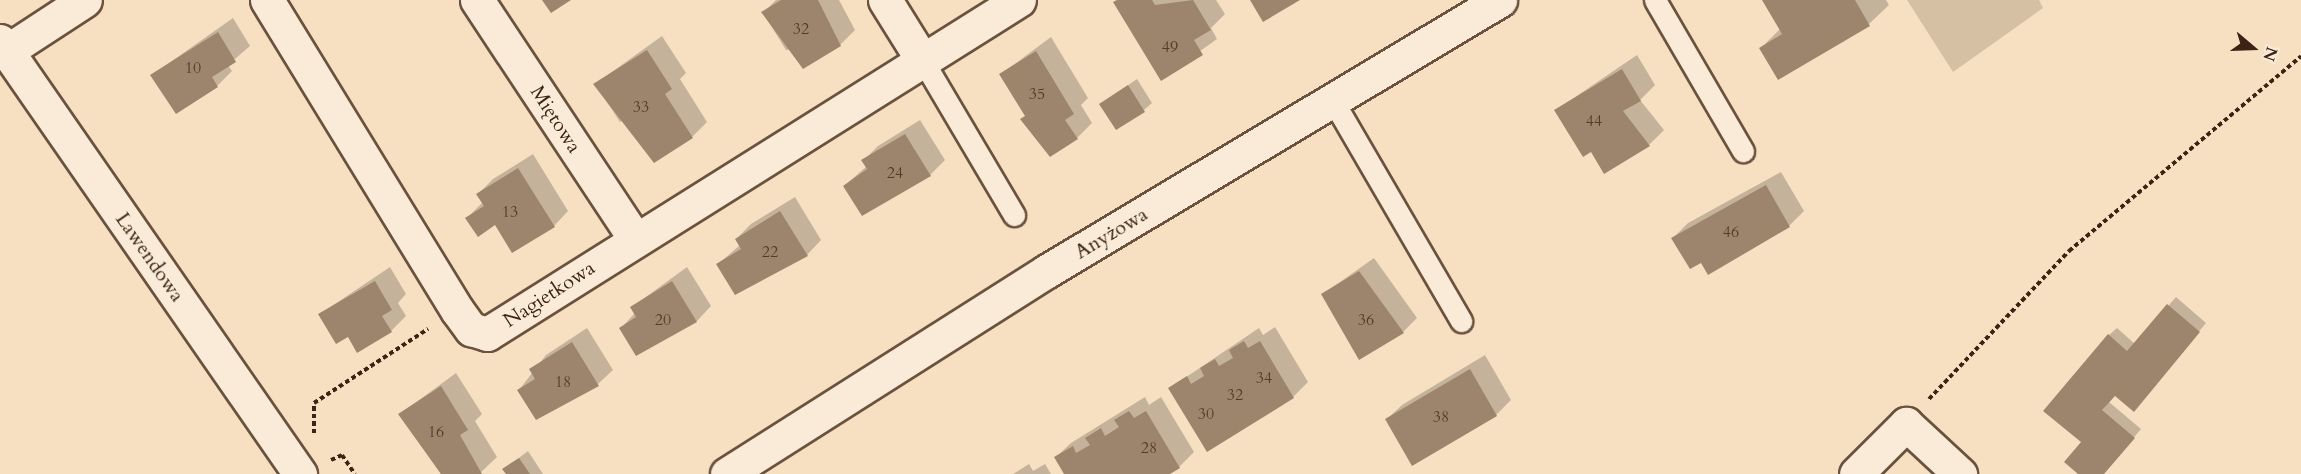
<!DOCTYPE html>
<meta charset="utf-8">
<style>
body{margin:0}
#map{position:relative;width:2301px;height:474px;overflow:hidden;background:#f6e0c1;font-family:Cardo,serif}
div>[style]{position:absolute}
[style*='--x']{left:calc(var(--x)*1px);top:calc(var(--y)*1px);width:calc(var(--w)*1px);rotate:calc(var(--a)*1deg)}
.green>*{inset:0;background:#d6c0a3}
.shadow>*{inset:0;background:#0003}
.building>*{inset:0;background:#9d856d}
.path>*{height:4px;margin-top:-2px;transform-origin:0;background:repeating-linear-gradient(90deg,#3c2313 0 4.5px,transparent 0 7.5px)}
.roads{filter:drop-shadow(2px 0 #6a523e) drop-shadow(-2px 0 #6a523e) drop-shadow(0 2px #6a523e) drop-shadow(0 -2px #6a523e)}
.lane>*{height:21px;margin:-10.5px;padding:0 10.5px;transform-origin:10.5px;border-radius:10.5px;background:#f9ebd7}
.street>*{height:33px;margin:-16.5px;padding:0 16.5px;transform-origin:16.5px;border-radius:16.5px;background:#f9ebd7}
span{translate:-50% -50%;white-space:nowrap;text-align:center;line-height:1.15;-webkit-text-stroke:4.5px #f9ebd7;paint-order:stroke}
.number-label{font-size:16px;color:#543c2a}
.number-label span{-webkit-text-stroke-width:0}
.street-label{font-size:20px;color:#3c2313}
.north{position:absolute;left:2223px;top:18px;width:60px;height:60px;-webkit-text-stroke:4px #f9ebd7;paint-order:stroke;rotate:109deg;font-size:16px;font-weight:700;line-height:24px;text-align:center;color:#3c2313}
.north::after{content:'';display:block;margin:auto;width:21px;height:27px;background:#3c2313;clip-path:polygon(50% 0,100% 100%,50% 72%,0 100%)}
</style>
<div id="map">
<div class="green">
<div style="clip-path:polygon(1907px 0,2039px 0,2043px 8px,1953px 72px)"></div>
</div>
<div class="shadow">
<div style="clip-path:polygon(776px 0,839px 0,855px 30px,840px 45px,786px 50px,763px 13px)"></div>
<div style="clip-path:polygon(1117px 0,1216px 0,1225px 14px,1211px 28px,1217px 39px,1161px 79px)"></div>
<div style="clip-path:polygon(1764px 0,1886px 0,1889px 5px,1869px 24px,1779px 78px,1761px 48px,1781px 28px)"></div>
<div style="clip-path:polygon(233px 18px,250px 46px,228px 65px,232px 71px,217px 86px,176px 112px,152px 75px)"></div>
<div style="clip-path:polygon(662px 36px,686px 73px,680px 79px,707px 122px,692px 137px,627px 118px,620px 122px,595px 84px)"></div>
<div style="clip-path:polygon(1051px 37px,1088px 98px,1081px 105px,1092px 123px,1077px 138px,1026px 115px,1001px 74px)"></div>
<div style="clip-path:polygon(1637px 55px,1655px 85px,1640px 100px,1664px 130px,1649px 145px,1591px 150px,1556px 110px)"></div>
<div style="clip-path:polygon(1137px 79px,1152px 103px,1144px 110px,1101px 104px)"></div>
<div style="clip-path:polygon(920px 120px,945px 160px,930px 175px,844px 186px,867px 166px,863px 161px,878px 146px)"></div>
<div style="clip-path:polygon(533px 154px,568px 211px,554px 226px,467px 218px,483px 202px,478px 194px,493px 179px)"></div>
<div style="clip-path:polygon(1781px 172px,1804px 211px,1789px 226px,1701px 261px,1673px 238px,1688px 223px)"></div>
<div style="clip-path:polygon(795px 197px,821px 240px,807px 255px,718px 264px,740px 245px,736px 239px,751px 224px)"></div>
<div style="clip-path:polygon(1374px 258px,1417px 318px,1403px 332px,1323px 294px)"></div>
<div style="clip-path:polygon(390px 267px,406px 294px,398px 303px,406px 316px,391px 331px,349px 335px,320px 314px)"></div>
<div style="clip-path:polygon(687px 267px,711px 306px,697px 321px,637px 354px,621px 328px,635px 313px,632px 307px)"></div>
<div style="clip-path:polygon(2176px 297px,2206px 323px,2134px 410px,2115px 394px,2109px 402px,2141px 429px,2103px 474px,2080px 474px,2109px 335px,2117px 328px,2135px 344px)"></div>
<div style="clip-path:polygon(1275px 327px,1308px 382px,1293px 397px,1170px 388px,1259px 328px,1263px 335px)"></div>
<div style="clip-path:polygon(587px 328px,613px 370px,598px 384px,536px 418px,519px 390px,546px 355px)"></div>
<div style="clip-path:polygon(1485px 355px,1511px 400px,1496px 415px,1413px 464px,1387px 419px,1402px 405px)"></div>
<div style="clip-path:polygon(456px 373px,482px 414px,475px 421px,497px 457px,479px 474px,441px 474px,400px 414px)"></div>
<div style="clip-path:polygon(1145px 397px,1149px 405px,1161px 397px,1194px 452px,1179px 467px,1167px 474px,1066px 474px,1056px 457px,1071px 443px)"></div>
<div style="clip-path:polygon(528px 451px,543px 474px,507px 474px,504px 469px)"></div>
<div style="clip-path:polygon(1029px 464px,1033px 471px,1045px 464px,1051px 474px,1013px 474px)"></div>
</div>
<div class="building">
<div style="clip-path:polygon(542px 0,571px 0,551px 13px)"></div>
<div style="clip-path:polygon(781px 0,818px 0,841px 46px,803px 69px,761px 12px)"></div>
<div style="clip-path:polygon(1117px 0,1152px 0,1155px 5px,1193px 0,1211px 30px,1194px 40px,1203px 55px,1161px 81px,1113px 2px)"></div>
<div style="clip-path:polygon(1250px 0,1300px 0,1263px 22px)"></div>
<div style="clip-path:polygon(1762px 0,1855px 0,1870px 26px,1778px 80px,1759px 48px,1782px 34px)"></div>
<div style="clip-path:polygon(218px 32px,236px 62px,212px 77px,218px 87px,176px 114px,150px 75px)"></div>
<div style="clip-path:polygon(647px 50px,672px 89px,665px 94px,693px 138px,654px 163px,593px 84px)"></div>
<div style="clip-path:polygon(1036px 51px,1074px 114px,1065px 120px,1078px 139px,1050px 157px,1020px 119px,1025px 116px,999px 74px)"></div>
<div style="clip-path:polygon(1622px 69px,1641px 101px,1623px 111px,1650px 146px,1604px 174px,1591px 152px,1583px 157px,1554px 110px)"></div>
<div style="clip-path:polygon(1128px 85px,1145px 112px,1116px 130px,1099px 104px)"></div>
<div style="clip-path:polygon(905px 134px,931px 176px,862px 216px,843px 186px,867px 169px,861px 160px)"></div>
<div style="clip-path:polygon(518px 168px,555px 227px,512px 253px,495px 225px,478px 237px,465px 218px,484px 206px,476px 194px)"></div>
<div style="clip-path:polygon(1766px 185px,1790px 227px,1708px 275px,1701px 263px,1690px 269px,1671px 238px)"></div>
<div style="clip-path:polygon(780px 211px,808px 256px,735px 295px,716px 264px,741px 249px,735px 239px)"></div>
<div style="clip-path:polygon(1359px 271px,1404px 333px,1359px 360px,1321px 294px)"></div>
<div style="clip-path:polygon(375px 281px,392px 310px,382px 316px,392px 332px,357px 353px,348px 337px,336px 344px,318px 314px)"></div>
<div style="clip-path:polygon(672px 281px,697px 322px,636px 356px,619px 328px,636px 317px,630px 307px)"></div>
<div style="clip-path:polygon(2167px 304px,2200px 332px,2134px 412px,2115px 396px,2102px 410px,2135px 438px,2104px 474px,2078px 474px,2064px 462px,2081px 442px,2043px 411px,2108px 334px,2127px 351px)"></div>
<div style="clip-path:polygon(1244px 341px,1248px 348px,1260px 341px,1294px 398px,1207px 452px,1168px 388px,1187px 376px,1191px 384px,1204px 376px,1200px 368px,1215px 359px,1219px 366px,1233px 358px,1229px 350px)"></div>
<div style="clip-path:polygon(572px 342px,599px 386px,536px 420px,517px 390px,535px 379px,529px 369px)"></div>
<div style="clip-path:polygon(1470px 369px,1497px 416px,1412px 466px,1385px 419px)"></div>
<div style="clip-path:polygon(441px 386px,468px 430px,460px 435px,482px 474px,441px 474px,398px 414px)"></div>
<div style="clip-path:polygon(1129px 411px,1134px 418px,1146px 411px,1180px 468px,1170px 474px,1064px 474px,1054px 457px,1073px 446px,1076px 453px,1090px 445px,1085px 438px,1101px 428px,1105px 436px,1119px 427px,1114px 420px)"></div>
<div style="clip-path:polygon(519px 458px,530px 474px,506px 474px,502px 469px)"></div>
</div>
<div class="path">
<div style="--x:1929;--y:399;--w:204;--a:-46.6"></div>
<div style="--x:2069;--y:251;--w:303;--a:-40"></div>
<div style="--x:314;--y:433;--w:30;--a:-90"></div>
<div style="--x:314;--y:403;--w:136;--a:-33"></div>
<div style="--x:331;--y:460;--w:12;--a:-24"></div>
<div style="--x:342;--y:455;--w:23;--a:56"></div>
</div>
<div class="roads">
<div class="lane">
<div style="--x:1655;--y:0;--w:175;--a:59.8"></div>
<div style="--x:923;--y:61;--w:179;--a:59.4"></div>
<div style="--x:1332;--y:99;--w:257;--a:59.8"></div>
</div>
<div class="street">
<div style="--x:267;--y:0;--w:364;--a:58.5"></div>
<div style="--x:457;--y:310;--w:24;--a:54"></div>
<div style="--x:471;--y:329;--w:17;--a:17"></div>
<div style="--x:487;--y:334;--w:628;--a:-32.12"></div>
<div style="--x:477;--y:0;--w:287;--a:56.5"></div>
<div style="--x:885;--y:0;--w:72;--a:58.1"></div>
<div style="--x:0;--y:41;--w:527;--a:55.28"></div>
<div style="--x:7;--y:51;--w:93;--a:-33.2"></div>
<div style="--x:727;--y:474;--w:379;--a:-32.4"></div>
<div style="--x:1047;--y:271;--w:528;--a:-30.89"></div>
<div style="--x:1856;--y:474;--w:71;--a:-45"></div>
<div style="--x:1906;--y:424;--w:74;--a:42.8"></div>
</div>
</div>
<div class="number-label">
<span style="left:801px;top:29px">32</span>
<span style="left:1170px;top:47px">49</span>
<span style="left:193px;top:68px">10</span>
<span style="left:1037px;top:94px">35</span>
<span style="left:641px;top:107px">33</span>
<span style="left:1594px;top:121px">44</span>
<span style="left:895px;top:173px">24</span>
<span style="left:510px;top:212px">13</span>
<span style="left:1731px;top:232px">46</span>
<span style="left:770px;top:252px">22</span>
<span style="left:663px;top:320px">20</span>
<span style="left:1366px;top:320px">36</span>
<span style="left:1264px;top:378px">34</span>
<span style="left:563px;top:382px">18</span>
<span style="left:1235px;top:395px">32</span>
<span style="left:1206px;top:414px">30</span>
<span style="left:1441px;top:417px">38</span>
<span style="left:436px;top:432px">16</span>
<span style="left:1149px;top:448px">28</span>
</div>
<div class="street-label">
<span style="left:556px;top:119px;rotate:57deg">Miętowa</span>
<span style="left:1111px;top:233px;rotate:-31deg">Anyżowa</span>
<span style="left:150px;top:257px;rotate:55deg">Lawendowa</span>
<span style="left:549px;top:294px;rotate:-33deg">Nagietkowa</span>
</div>
<div class="north">N</div>
</div>
